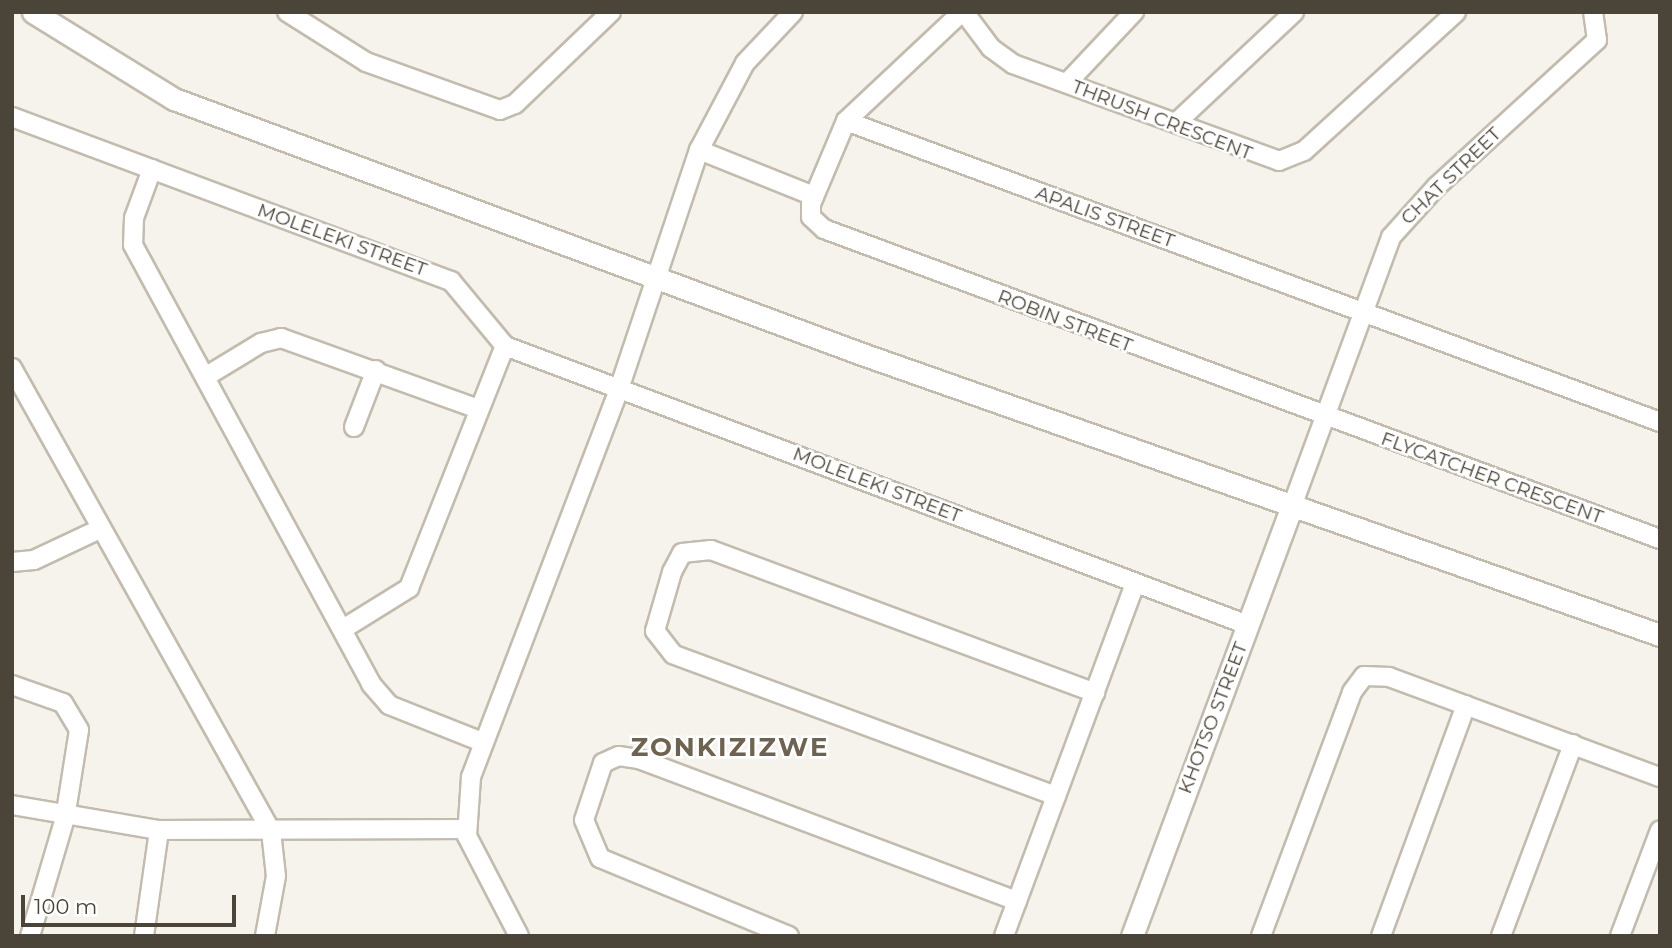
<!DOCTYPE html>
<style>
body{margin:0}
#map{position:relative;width:1672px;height:948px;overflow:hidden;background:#f6f3ec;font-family:Montserrat,sans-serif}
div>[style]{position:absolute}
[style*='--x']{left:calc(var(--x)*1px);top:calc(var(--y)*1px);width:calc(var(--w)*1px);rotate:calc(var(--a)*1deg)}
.roads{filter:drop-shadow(2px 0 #c2bbae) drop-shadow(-2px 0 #c2bbae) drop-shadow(0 2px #c2bbae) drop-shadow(0 -2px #c2bbae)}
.minor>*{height:18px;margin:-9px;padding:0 9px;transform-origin:9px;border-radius:9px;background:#fff}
.tertiary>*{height:21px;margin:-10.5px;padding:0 10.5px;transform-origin:10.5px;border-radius:10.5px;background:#fff}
span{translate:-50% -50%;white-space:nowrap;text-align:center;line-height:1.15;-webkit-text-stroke:5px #fff;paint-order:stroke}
.street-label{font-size:19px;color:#4b4439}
.district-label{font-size:26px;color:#6e6250;font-weight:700;letter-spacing:2px}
.frame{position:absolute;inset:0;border:14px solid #4b4439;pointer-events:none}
.scale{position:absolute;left:21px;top:895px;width:215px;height:32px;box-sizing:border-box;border:4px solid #4b4439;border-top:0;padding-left:9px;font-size:21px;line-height:24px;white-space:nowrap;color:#4b4439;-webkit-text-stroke:5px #fff;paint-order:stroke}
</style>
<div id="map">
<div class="roads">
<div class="minor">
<div style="--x:287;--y:12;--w:93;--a:32.3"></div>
<div style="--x:366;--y:62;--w:142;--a:19.7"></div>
<div style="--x:500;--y:110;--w:16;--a:-22"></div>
<div style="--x:515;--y:104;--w:133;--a:-43.8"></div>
<div style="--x:962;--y:12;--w:159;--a:136.8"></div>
<div style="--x:846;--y:121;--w:90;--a:112.9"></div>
<div style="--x:811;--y:204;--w:13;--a:90"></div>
<div style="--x:811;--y:217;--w:18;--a:43"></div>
<div style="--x:824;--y:229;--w:892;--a:20.35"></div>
<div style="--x:964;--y:12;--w:45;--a:53.1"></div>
<div style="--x:991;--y:48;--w:27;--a:36"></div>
<div style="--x:1013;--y:64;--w:283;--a:20"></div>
<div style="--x:1279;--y:161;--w:27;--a:-22"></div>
<div style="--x:1304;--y:151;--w:206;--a:-42.4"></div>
<div style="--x:1067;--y:83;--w:98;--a:-46.7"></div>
<div style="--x:12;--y:117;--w:469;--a:20.5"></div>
<div style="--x:451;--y:281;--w:85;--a:50.3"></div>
<div style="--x:505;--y:346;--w:794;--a:20.58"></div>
<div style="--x:846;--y:121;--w:868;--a:20.29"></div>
<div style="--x:1176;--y:123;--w:162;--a:-43.2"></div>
<div style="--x:699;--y:150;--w:124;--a:21.8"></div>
<div style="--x:152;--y:169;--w:52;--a:110.2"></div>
<div style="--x:134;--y:218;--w:27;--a:92"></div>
<div style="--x:133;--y:245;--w:499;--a:61.5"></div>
<div style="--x:371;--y:684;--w:28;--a:49"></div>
<div style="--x:389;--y:705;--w:100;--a:21.7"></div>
<div style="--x:12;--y:368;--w:531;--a:60.78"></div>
<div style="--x:271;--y:831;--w:45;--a:83.7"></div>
<div style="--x:276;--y:876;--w:61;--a:100.4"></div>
<div style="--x:205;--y:377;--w:66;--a:-31.3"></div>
<div style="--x:261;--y:343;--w:21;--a:-14"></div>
<div style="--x:281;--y:338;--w:209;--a:19.8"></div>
<div style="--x:354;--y:427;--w:61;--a:-68.9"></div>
<div style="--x:1294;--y:501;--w:281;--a:-69.8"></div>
<div style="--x:1391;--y:237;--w:67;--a:-48"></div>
<div style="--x:1436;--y:187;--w:218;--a:-42.4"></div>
<div style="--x:1597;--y:40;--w:28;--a:-98"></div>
<div style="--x:12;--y:562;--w:22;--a:-5"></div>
<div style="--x:34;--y:560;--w:73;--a:-25.2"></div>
<div style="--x:343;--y:629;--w:78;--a:-31.8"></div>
<div style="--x:409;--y:588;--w:260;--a:-68.4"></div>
<div style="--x:12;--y:685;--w:54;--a:19.4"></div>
<div style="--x:63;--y:703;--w:31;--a:59"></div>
<div style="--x:79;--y:730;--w:89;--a:99"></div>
<div style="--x:65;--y:818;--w:123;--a:106.5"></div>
<div style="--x:1056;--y:796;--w:408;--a:-159.7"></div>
<div style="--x:673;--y:654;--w:29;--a:-128"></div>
<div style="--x:655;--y:631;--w:61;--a:-73.9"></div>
<div style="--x:672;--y:572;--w:21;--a:-62"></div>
<div style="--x:682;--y:553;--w:29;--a:-6"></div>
<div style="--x:711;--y:550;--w:410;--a:20.4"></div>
<div style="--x:12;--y:805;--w:149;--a:9.7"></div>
<div style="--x:159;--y:830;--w:306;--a:-0.2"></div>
<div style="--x:144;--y:936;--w:107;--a:-81.9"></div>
<div style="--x:519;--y:936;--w:113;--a:-117.5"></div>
<div style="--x:467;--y:836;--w:59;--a:-86.1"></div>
<div style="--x:471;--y:777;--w:418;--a:-69.1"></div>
<div style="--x:620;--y:386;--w:249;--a:-71.5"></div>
<div style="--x:699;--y:150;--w:98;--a:-62.1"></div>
<div style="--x:745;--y:63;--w:70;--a:-46.7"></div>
<div style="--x:789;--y:936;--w:204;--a:-157.6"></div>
<div style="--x:600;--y:858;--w:41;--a:-112.8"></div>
<div style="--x:584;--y:820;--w:60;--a:-71.6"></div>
<div style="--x:603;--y:763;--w:17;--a:-24"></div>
<div style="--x:619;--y:756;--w:20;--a:9"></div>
<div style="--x:639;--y:759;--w:404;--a:20.6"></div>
<div style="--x:1004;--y:936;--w:376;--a:-69.6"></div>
<div style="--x:1261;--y:936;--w:260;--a:-69.5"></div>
<div style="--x:1352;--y:692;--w:20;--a:-53"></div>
<div style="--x:1364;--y:676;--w:25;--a:2"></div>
<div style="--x:1389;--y:677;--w:289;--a:20.3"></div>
<div style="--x:1381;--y:936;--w:246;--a:-69.8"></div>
<div style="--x:1501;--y:936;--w:205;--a:-69.4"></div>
<div style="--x:1620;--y:936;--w:113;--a:-69.3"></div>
</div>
<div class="tertiary">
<div style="--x:33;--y:12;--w:166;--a:31.7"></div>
<div style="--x:174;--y:99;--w:734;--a:20.34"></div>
<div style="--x:862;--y:354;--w:846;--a:19.4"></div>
<div style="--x:1132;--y:936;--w:464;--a:-69.6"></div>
</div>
</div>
<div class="street-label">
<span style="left:1162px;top:120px;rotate:21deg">THRUSH CRESCENT</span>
<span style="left:1451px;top:176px;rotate:-44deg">CHAT STREET</span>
<span style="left:1105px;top:217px;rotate:20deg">APALIS STREET</span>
<span style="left:342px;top:240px;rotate:20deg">MOLELEKI STREET</span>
<span style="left:1065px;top:321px;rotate:21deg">ROBIN STREET</span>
<span style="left:1492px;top:478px;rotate:20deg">FLYCATCHER CRESCENT</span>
<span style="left:877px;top:485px;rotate:21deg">MOLELEKI STREET</span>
<span style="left:1213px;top:718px;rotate:-69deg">KHOTSO STREET</span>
</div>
<div class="district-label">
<span style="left:730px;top:748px">ZONKIZIZWE</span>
</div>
<div class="frame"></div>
<div class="scale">100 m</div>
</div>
